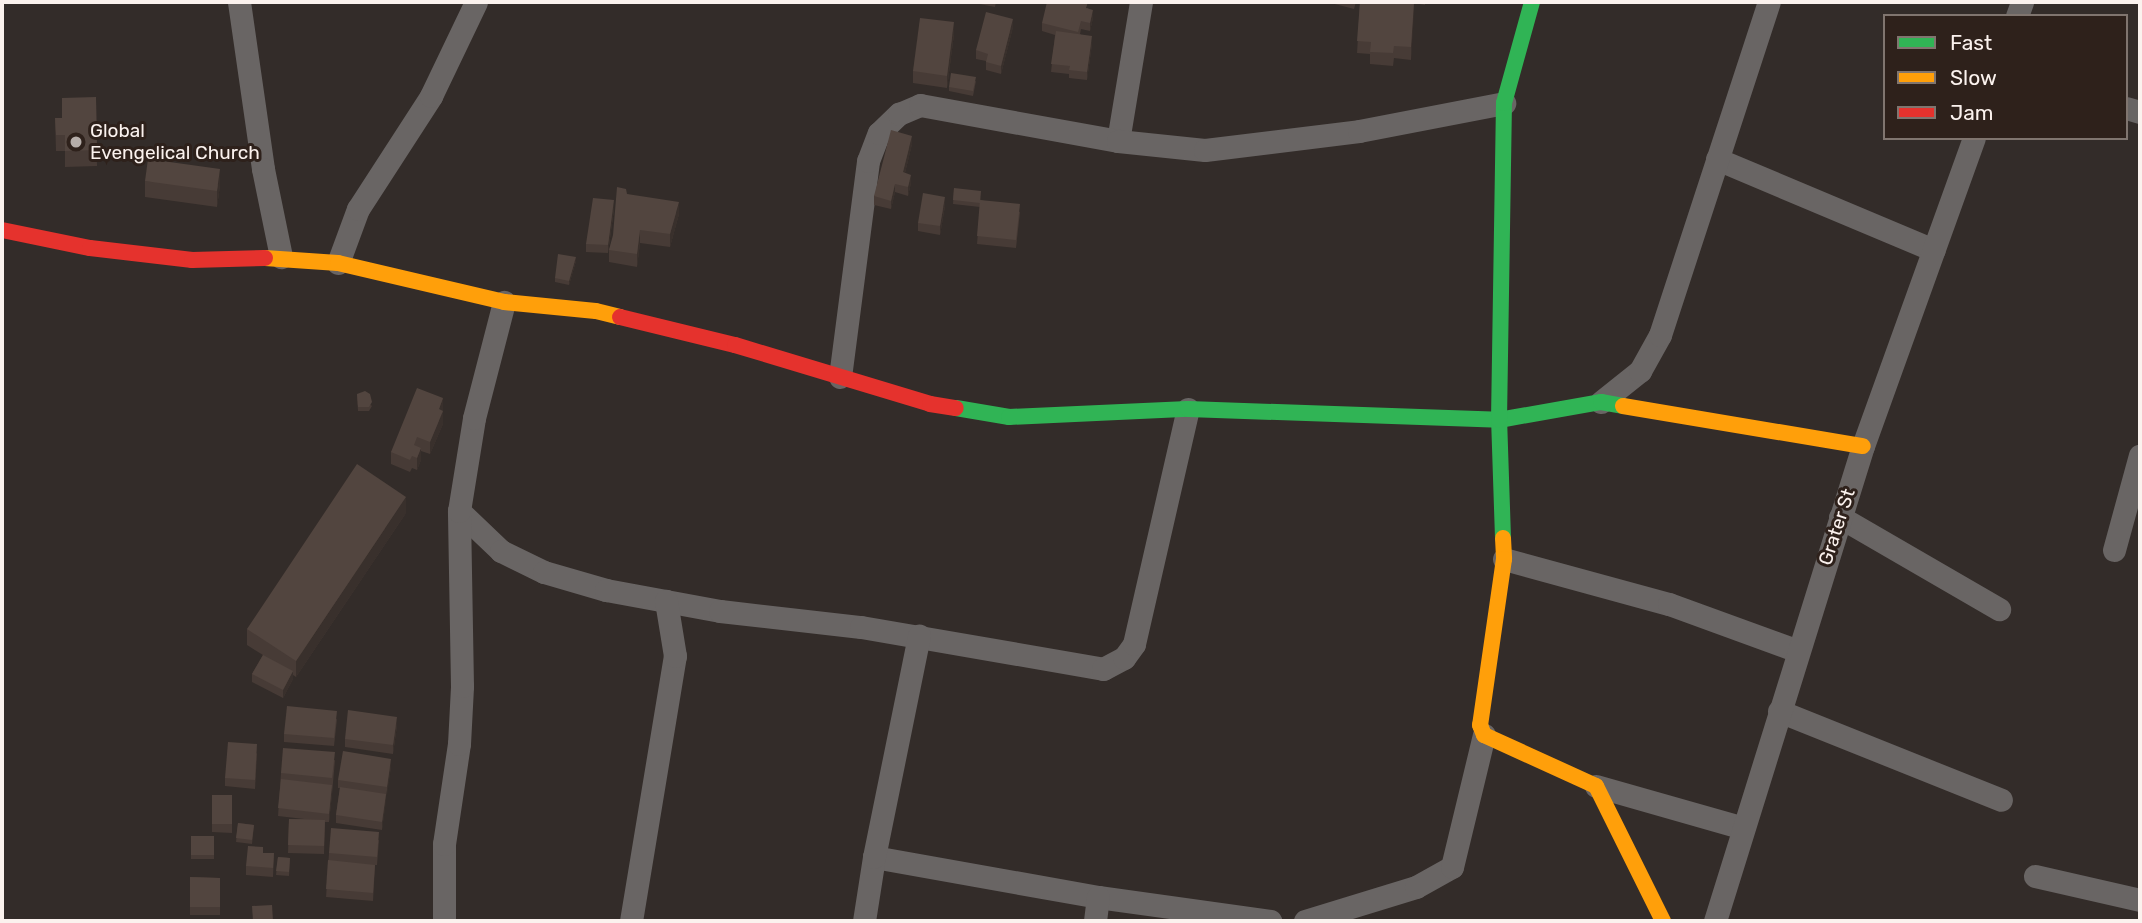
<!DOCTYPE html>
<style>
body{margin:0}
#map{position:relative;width:2142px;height:923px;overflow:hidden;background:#332c29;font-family:Rubik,sans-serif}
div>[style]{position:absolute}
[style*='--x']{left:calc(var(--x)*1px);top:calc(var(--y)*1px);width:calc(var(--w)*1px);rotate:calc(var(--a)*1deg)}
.street>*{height:23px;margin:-11.5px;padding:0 11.5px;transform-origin:11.5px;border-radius:11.5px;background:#696564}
.fast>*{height:16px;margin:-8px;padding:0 8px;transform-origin:8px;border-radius:8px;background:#30b455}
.slow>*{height:16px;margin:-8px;padding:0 8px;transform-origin:8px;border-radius:8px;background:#ff9f0a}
.jam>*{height:16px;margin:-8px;padding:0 8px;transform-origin:8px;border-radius:8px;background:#e5322d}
.wall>*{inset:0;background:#473b36}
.shaded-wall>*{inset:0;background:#39302c}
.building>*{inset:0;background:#52453f}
.dots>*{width:19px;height:19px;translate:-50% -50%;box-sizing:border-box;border:4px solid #2e211b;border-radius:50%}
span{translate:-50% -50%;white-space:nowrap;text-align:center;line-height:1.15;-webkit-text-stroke:6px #2e211b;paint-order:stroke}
.poi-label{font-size:19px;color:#fbf2ee}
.left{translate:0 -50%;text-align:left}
.street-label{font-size:19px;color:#fbf2ee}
.frame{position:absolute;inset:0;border:4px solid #fbf2ee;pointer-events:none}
.legend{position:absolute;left:1883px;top:14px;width:245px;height:126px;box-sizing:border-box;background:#2e211b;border:2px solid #80756f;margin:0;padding:9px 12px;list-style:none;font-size:21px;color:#fbf2ee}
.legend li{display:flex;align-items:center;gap:14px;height:35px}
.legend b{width:35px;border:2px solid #80756f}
</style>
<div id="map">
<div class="street">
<div style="--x:239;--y:2;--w:169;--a:81.8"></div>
<div style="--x:263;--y:169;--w:90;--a:78.4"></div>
<div style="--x:2017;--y:16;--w:15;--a:-70"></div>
<div style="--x:2126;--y:108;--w:15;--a:16"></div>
<div style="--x:1118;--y:141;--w:141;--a:-80.6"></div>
<div style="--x:1717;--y:159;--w:235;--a:22.8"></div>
<div style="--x:338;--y:263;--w:58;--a:-69.7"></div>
<div style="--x:358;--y:209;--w:135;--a:-57.1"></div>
<div style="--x:431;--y:96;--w:104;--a:-64.4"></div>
<div style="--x:840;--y:377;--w:218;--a:-82.6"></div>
<div style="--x:868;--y:161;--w:30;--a:-69"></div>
<div style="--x:879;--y:133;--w:28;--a:-44"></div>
<div style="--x:899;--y:114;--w:23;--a:-23"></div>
<div style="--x:920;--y:105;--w:201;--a:10.3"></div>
<div style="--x:1118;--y:141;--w:87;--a:5.9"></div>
<div style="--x:1205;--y:150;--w:155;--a:-7"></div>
<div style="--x:1359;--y:131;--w:148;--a:-10.9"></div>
<div style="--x:1601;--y:402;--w:50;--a:-38.5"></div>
<div style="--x:1640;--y:371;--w:41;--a:-60.9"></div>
<div style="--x:1660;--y:335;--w:350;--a:-71.9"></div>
<div style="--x:459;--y:511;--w:58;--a:43.6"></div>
<div style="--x:501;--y:551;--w:48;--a:26"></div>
<div style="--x:544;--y:572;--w:65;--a:16.2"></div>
<div style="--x:606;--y:590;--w:116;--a:10.4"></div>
<div style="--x:720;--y:611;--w:142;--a:6.5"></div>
<div style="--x:861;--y:627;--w:246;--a:9.8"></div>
<div style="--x:1103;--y:669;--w:24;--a:-28"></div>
<div style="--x:1124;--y:658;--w:17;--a:-54"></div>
<div style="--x:1134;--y:644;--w:241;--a:-77.1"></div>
<div style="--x:1840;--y:517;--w:184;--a:30.1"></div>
<div style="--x:2114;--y:550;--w:98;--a:-74.7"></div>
<div style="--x:1504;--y:559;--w:171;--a:15.3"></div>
<div style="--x:1669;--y:604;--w:137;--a:20"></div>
<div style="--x:1779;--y:711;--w:239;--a:21.8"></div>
<div style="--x:1596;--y:786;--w:153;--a:15.9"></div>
<div style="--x:874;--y:857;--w:228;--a:10.1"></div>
<div style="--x:1098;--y:897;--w:174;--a:7.9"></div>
<div style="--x:2035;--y:876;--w:108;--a:12.9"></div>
<div style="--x:444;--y:921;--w:77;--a:-90"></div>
<div style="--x:444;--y:844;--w:101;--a:-81.5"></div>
<div style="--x:459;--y:744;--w:58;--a:-87"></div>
<div style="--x:462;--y:686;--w:175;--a:-91"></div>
<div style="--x:459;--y:511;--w:94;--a:-80.8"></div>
<div style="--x:474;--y:418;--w:120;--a:-75.5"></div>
<div style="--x:631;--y:921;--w:269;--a:-80.6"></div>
<div style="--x:675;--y:656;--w:56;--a:-99.3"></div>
<div style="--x:864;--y:921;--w:65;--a:-81.1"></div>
<div style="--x:874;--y:857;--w:226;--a:-78.5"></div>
<div style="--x:1095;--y:921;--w:24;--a:-83"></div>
<div style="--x:1305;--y:921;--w:116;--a:-17"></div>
<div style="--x:1416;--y:887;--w:41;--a:-29.1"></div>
<div style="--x:1452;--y:867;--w:136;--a:-76.4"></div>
<div style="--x:1715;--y:921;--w:498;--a:-72.7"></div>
<div style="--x:1863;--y:446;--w:327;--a:-70.2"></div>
</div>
<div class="fast">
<div style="--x:956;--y:408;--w:54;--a:9.6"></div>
<div style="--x:1009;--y:417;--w:179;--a:-2.6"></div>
<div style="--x:1188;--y:409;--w:311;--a:2"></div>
<div style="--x:1499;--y:420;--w:104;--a:-10"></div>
<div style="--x:1601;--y:402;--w:22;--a:10"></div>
<div style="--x:1503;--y:538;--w:118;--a:-91.9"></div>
<div style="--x:1499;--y:420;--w:317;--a:-89.1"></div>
<div style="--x:1504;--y:103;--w:105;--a:-74.5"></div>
</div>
<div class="slow">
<div style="--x:265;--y:258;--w:73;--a:3.9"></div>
<div style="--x:338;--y:263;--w:171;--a:13.2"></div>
<div style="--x:504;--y:302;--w:92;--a:5.6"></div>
<div style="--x:596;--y:311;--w:25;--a:14"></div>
<div style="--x:1623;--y:406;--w:243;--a:9.5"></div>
<div style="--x:1503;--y:538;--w:21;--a:87"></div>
<div style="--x:1504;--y:559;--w:168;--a:98.2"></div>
<div style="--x:1480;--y:725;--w:11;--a:68"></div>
<div style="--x:1484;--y:735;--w:123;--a:24.5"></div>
<div style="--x:1596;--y:786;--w:151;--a:63.6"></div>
</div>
<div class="jam">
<div style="--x:2;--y:230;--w:90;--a:11.6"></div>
<div style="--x:90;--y:248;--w:103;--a:6.7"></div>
<div style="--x:192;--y:260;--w:73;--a:-1.6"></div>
<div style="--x:620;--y:317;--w:118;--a:13.7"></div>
<div style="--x:735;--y:345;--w:204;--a:16.8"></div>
<div style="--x:930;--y:404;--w:26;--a:9"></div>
</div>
<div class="wall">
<div style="clip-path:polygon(969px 2px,996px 2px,995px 7px)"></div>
<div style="clip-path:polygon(1327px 2px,1356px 2px,1354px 9px)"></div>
<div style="clip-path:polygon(1360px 2px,1425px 2px,1425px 5px,1414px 3px,1411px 60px,1394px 58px,1393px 66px,1370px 64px,1370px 54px,1357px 53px)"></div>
<div style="clip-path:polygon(1088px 8px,1093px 18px,1090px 31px,1081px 29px,1080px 34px,1092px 44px,1087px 80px,1069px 78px,1069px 74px,1051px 72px,1055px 35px,1042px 31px,1042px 23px)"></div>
<div style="clip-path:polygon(1013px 27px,1001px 74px,986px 70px,986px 61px,976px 59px,976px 50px)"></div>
<div style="clip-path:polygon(954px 34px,947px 88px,913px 83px,913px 71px)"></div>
<div style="clip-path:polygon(976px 81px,973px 96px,949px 91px,949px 87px)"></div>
<div style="clip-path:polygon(96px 97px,97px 166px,65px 167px,65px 151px,56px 151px,55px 118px,62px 118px)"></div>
<div style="clip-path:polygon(912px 144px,905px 173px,911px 183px,908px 196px,895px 192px,891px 209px,874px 205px,874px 196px)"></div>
<div style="clip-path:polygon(145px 181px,220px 185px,217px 207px,145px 197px)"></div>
<div style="clip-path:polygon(954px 188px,981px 200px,1020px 212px,1016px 248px,977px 244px,980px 207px,953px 204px)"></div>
<div style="clip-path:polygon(627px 194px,679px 214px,670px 247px,640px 243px,637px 267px,609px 262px,609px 250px)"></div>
<div style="clip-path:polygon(945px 206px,940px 235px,918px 231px,918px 223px)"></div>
<div style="clip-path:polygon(614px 209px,608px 253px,586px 252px,586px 244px)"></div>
<div style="clip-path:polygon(576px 261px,569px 285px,555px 282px,555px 278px)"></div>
<div style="clip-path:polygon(357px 394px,372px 406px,369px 411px,358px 411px)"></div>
<div style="clip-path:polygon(443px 398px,443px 424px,430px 454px,421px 451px,421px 460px,417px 470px,412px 468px,410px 472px,391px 464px,391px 452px)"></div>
<div style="clip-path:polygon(406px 513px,296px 677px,293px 675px,293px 679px,283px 698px,252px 682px,252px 674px,263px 655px,247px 645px,247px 629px)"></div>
<div style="clip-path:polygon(337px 719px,334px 746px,284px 742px,284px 734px)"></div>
<div style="clip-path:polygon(397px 725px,393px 754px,345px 747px,345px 739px)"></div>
<div style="clip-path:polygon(257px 753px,255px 789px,225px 786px,225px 778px)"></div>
<div style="clip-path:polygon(335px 760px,332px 794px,329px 822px,325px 822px,324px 854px,288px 853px,289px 819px,304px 819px,278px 816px,281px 773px)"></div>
<div style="clip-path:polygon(391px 767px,386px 796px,382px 830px,336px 823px,336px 815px,340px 788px,338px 788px,338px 780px)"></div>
<div style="clip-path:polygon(212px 795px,232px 795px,232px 833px,212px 832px)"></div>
<div style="clip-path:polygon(238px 823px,254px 825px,252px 844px,236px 842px)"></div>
<div style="clip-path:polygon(191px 836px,214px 836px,214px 859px,191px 859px)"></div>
<div style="clip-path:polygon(379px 840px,377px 865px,375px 865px,373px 901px,326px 897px,329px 853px)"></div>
<div style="clip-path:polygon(263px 853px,274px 853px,273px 877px,246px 875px,246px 866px)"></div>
<div style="clip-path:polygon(278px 857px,290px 858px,289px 876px,276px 875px)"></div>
<div style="clip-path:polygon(190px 877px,220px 878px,220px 915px,190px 915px)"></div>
</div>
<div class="shaded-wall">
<div style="clip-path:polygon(1414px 2px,1414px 14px,1411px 60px,1411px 47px)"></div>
<div style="clip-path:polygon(1093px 10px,1093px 18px,1090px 31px,1090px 23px)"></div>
<div style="clip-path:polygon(1013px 19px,1013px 27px,1001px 74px,1001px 66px)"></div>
<div style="clip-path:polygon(954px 22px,954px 34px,947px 88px,947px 76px)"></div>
<div style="clip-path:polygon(1092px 36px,1092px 44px,1087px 80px,1087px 72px)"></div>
<div style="clip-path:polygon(912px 136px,912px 144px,903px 181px,903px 172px)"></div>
<div style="clip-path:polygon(220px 169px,220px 185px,217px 207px,217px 191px)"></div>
<div style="clip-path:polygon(911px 175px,911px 183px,908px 196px,908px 187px)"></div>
<div style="clip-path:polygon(895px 184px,895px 192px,891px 209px,891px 201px)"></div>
<div style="clip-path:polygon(945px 197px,945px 206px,940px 235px,940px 226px)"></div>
<div style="clip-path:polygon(614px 200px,614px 209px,608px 253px,608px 245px)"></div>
<div style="clip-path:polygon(679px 202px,679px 214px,670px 247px,670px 234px)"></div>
<div style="clip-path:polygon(640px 230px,640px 243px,637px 267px,637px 254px)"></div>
<div style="clip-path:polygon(576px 257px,576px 261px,569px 285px,569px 281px)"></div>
<div style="clip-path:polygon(443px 398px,443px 411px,439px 422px,439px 409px)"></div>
<div style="clip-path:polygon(443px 411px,443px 424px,430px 454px,430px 442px)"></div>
<div style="clip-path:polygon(421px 448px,421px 460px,417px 470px,417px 458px)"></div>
<div style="clip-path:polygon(406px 497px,406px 513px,296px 677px,296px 661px)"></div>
<div style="clip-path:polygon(293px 671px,293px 679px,283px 698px,283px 690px)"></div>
<div style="clip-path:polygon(397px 717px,397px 725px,393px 754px,393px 745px)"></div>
<div style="clip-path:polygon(391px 759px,391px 767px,387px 796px,387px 787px)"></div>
<div style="clip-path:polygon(332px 785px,332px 794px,329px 822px,329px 814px)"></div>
<div style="clip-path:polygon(386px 794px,386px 802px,382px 830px,382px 822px)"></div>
</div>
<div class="building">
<div style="clip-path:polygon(1047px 2px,1088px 2px,1086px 8px,1093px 10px,1090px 23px,1081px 21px,1078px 32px,1042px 23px)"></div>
<div style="clip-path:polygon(1360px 2px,1414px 2px,1411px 47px,1394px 46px,1393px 53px,1370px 52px,1371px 42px,1357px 41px)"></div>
<div style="clip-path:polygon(986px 12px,1013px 19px,1001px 66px,986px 62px,988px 54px,976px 50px)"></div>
<div style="clip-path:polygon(920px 18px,954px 22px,947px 76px,913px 71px)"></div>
<div style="clip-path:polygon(1056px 31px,1092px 36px,1087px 72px,1069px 70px,1070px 66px,1051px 64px)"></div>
<div style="clip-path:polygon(951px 73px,976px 77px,973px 91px,949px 87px)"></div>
<div style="clip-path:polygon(96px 97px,97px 150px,65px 151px,65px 135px,56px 135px,55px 118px,62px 118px,62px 98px)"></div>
<div style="clip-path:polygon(891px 130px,912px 136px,903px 172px,911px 175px,908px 187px,895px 184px,891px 201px,874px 196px)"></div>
<div style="clip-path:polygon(148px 159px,220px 169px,217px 191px,145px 181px)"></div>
<div style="clip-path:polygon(617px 187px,626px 189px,627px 194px,679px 202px,670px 234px,640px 230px,637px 254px,609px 250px,613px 235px)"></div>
<div style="clip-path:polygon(954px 188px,981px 191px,980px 203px,953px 200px)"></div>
<div style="clip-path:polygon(923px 193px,945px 197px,940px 226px,918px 223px)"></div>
<div style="clip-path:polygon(593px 198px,614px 200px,608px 245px,586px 244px)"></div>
<div style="clip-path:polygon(980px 200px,1020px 204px,1016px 240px,977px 236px)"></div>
<div style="clip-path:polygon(558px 254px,576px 257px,569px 281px,555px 278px)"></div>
<div style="clip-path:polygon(417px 388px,443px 398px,439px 409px,443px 411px,430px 442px,417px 437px,414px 445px,421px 448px,417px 458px,412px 456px,410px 460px,391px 452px)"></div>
<div style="clip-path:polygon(365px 391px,370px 394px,372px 402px,369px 407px,358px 407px,357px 394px)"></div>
<div style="clip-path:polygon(357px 464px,406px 497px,296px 661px,247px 629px)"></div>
<div style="clip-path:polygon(263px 655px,293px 671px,283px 690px,252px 674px)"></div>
<div style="clip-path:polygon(287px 706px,337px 711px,334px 738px,284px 734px)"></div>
<div style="clip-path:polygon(348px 710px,397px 717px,393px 745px,345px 739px)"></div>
<div style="clip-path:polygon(228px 742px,257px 744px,255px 780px,225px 778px)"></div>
<div style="clip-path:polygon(283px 748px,335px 752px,332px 778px,281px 773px)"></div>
<div style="clip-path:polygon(343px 751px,391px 759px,387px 787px,338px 780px)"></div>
<div style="clip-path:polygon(281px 779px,332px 785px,329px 814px,278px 808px)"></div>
<div style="clip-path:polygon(340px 787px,386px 794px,382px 822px,336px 815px)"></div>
<div style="clip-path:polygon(212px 795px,232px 795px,232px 824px,212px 824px)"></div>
<div style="clip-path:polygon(289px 819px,325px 820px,324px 846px,288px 845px)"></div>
<div style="clip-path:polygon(238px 823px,254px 825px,252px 840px,236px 838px)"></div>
<div style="clip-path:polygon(331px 828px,379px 832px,377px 857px,329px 853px)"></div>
<div style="clip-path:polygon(191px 836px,214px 836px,214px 855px,191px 855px)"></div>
<div style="clip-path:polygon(248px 846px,263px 847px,263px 853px,274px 853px,273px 868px,246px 866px)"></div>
<div style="clip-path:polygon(278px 857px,290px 858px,289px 872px,276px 871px)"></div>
<div style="clip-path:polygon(328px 860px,375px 865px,373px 893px,326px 889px)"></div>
<div style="clip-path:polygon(190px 877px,220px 878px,220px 907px,190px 907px)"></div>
<div style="clip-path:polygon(272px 905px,273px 921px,253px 921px,252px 906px)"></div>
</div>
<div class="dots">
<div style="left:76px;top:142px;background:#b5ada9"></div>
</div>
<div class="poi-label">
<span class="left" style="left:90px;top:142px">Global<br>Evengelical Church</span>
</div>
<div class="street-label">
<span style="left:1837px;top:527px;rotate:-72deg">Grater St</span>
</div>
<div class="frame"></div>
<ul class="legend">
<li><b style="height:9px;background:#30b455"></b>Fast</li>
<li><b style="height:9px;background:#ff9f0a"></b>Slow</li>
<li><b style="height:9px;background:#e5322d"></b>Jam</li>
</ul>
</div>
